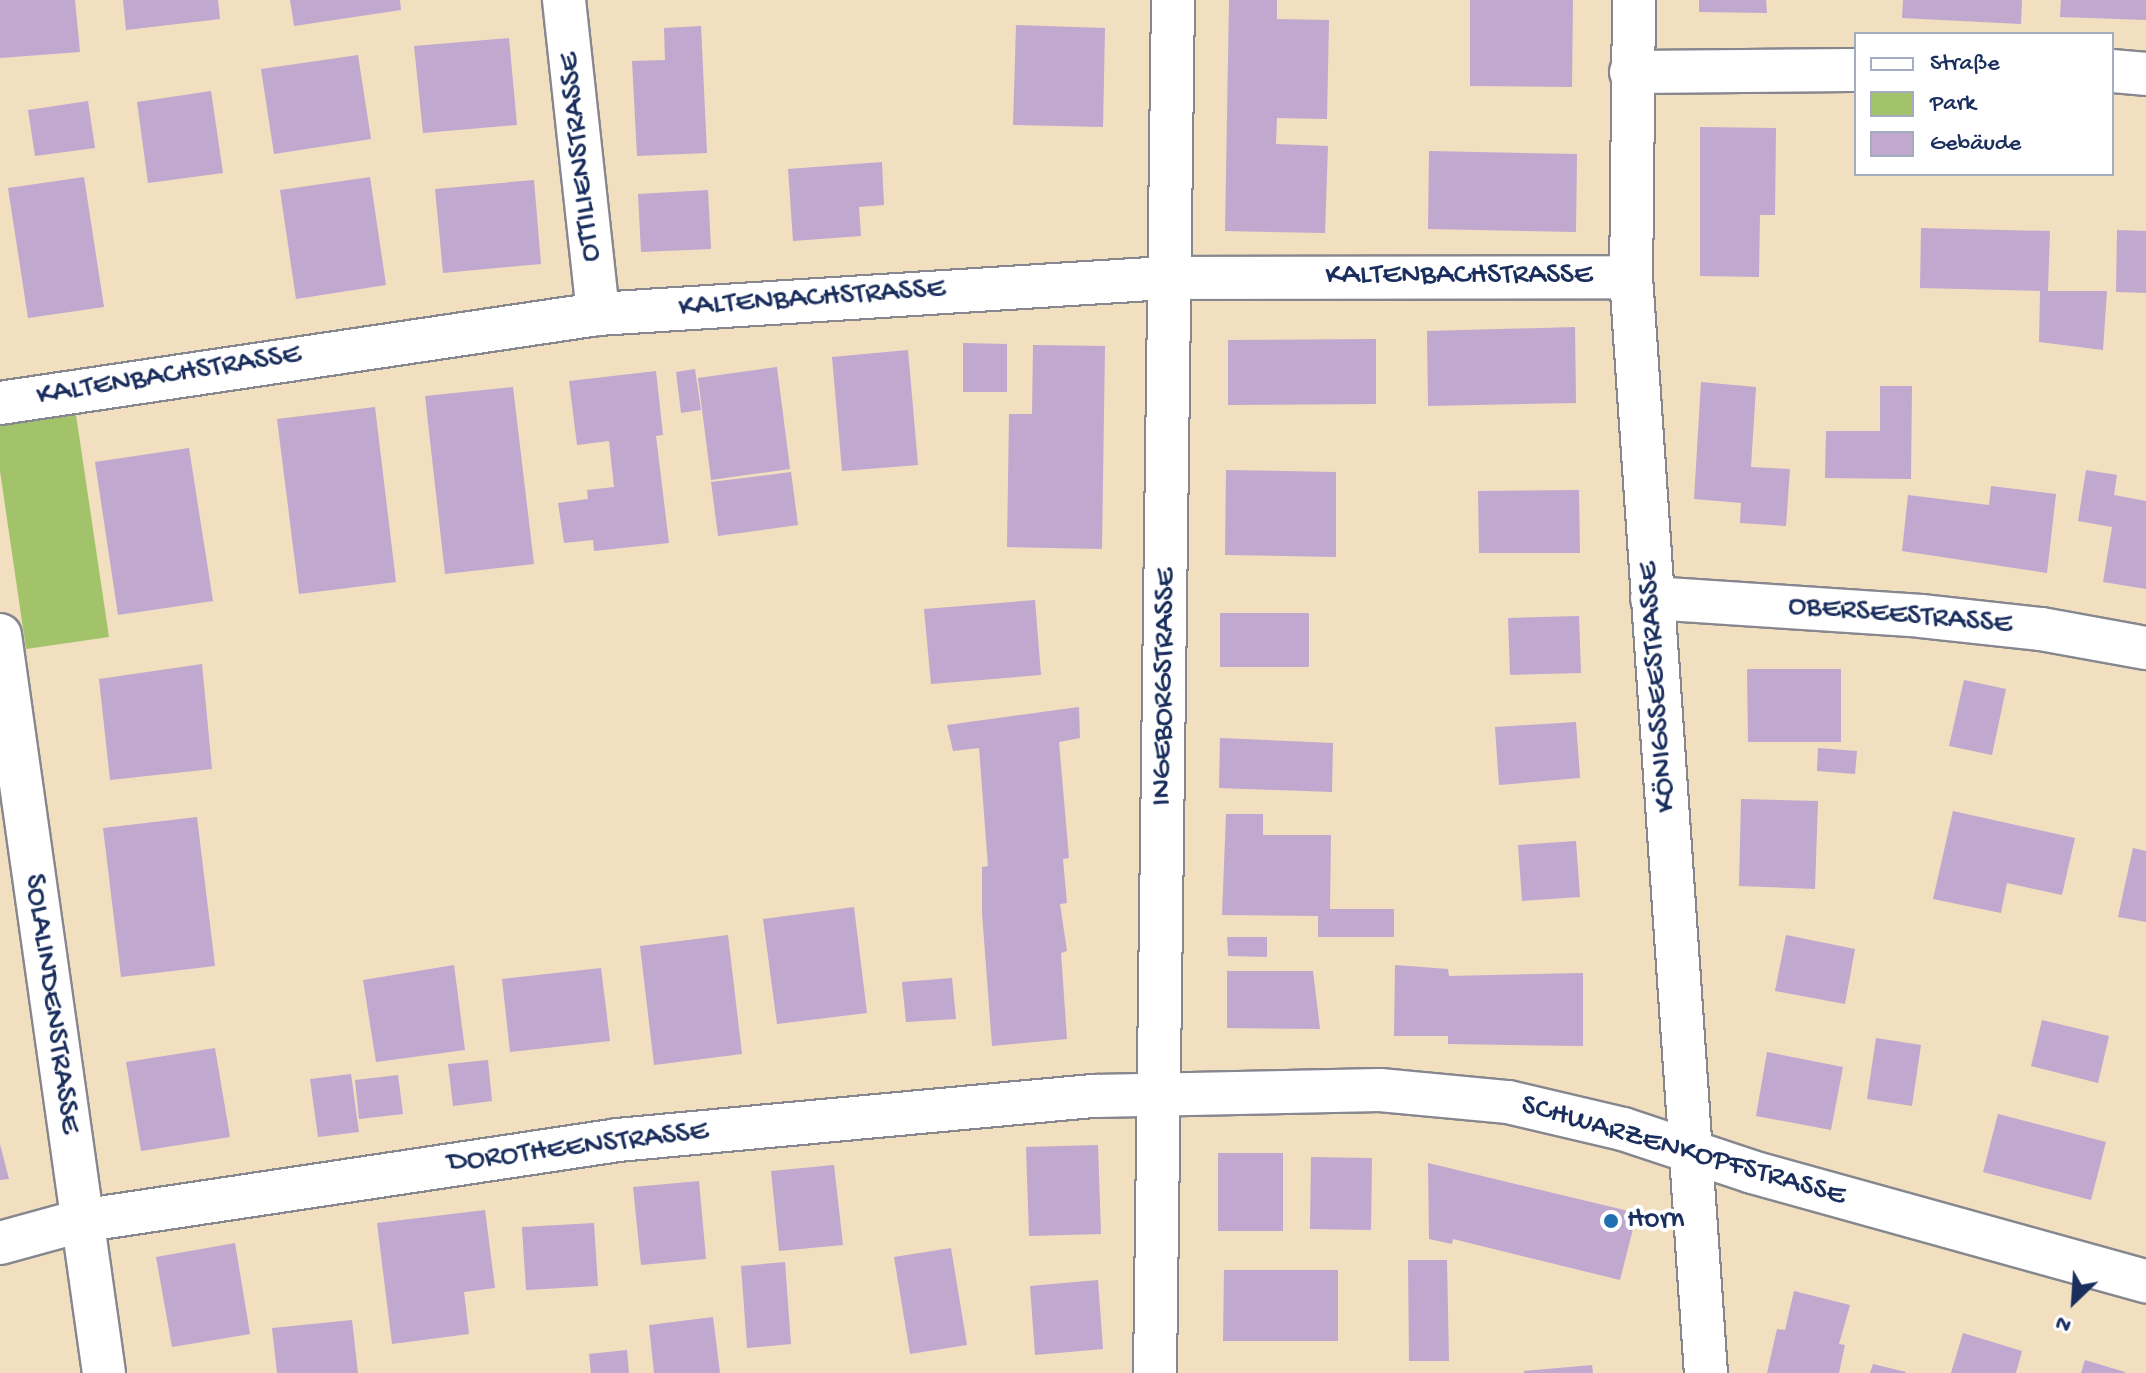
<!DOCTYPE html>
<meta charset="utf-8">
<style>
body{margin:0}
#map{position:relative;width:2146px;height:1373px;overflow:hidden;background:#f1dfc0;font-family:"Gochi Hand",sans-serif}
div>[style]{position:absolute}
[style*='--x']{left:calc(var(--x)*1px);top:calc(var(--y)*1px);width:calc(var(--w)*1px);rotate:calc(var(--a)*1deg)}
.green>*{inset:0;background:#a3c36b}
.building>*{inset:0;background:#c1a8cf}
.roads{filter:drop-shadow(2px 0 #86878f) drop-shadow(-2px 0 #86878f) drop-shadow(0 2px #86878f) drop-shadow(0 -2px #86878f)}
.street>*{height:42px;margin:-21px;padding:0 21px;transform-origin:21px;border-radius:21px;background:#fff}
.dots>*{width:22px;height:22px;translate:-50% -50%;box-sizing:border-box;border:4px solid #fff;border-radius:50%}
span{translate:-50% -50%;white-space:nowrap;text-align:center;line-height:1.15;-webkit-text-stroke:8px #fff;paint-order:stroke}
.street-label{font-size:30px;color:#1b2f5e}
.poi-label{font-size:30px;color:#1b2f5e}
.left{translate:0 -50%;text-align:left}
.legend{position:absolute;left:1854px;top:32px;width:260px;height:144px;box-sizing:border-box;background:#fff;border:2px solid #a4acbf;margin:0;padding:10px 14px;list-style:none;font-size:24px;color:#1b2f5e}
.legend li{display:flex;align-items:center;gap:16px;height:40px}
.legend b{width:40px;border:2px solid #a4acbf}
.north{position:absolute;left:2034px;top:1261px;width:80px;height:80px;-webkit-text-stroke:6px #fff;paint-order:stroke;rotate:205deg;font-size:22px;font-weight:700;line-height:32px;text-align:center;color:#1b2f5e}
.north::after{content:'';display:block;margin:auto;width:28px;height:36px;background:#1b2f5e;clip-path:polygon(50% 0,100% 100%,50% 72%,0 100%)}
</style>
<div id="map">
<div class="green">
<div style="clip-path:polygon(75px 408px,109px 637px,26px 649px,0 471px,0 419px)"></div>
</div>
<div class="building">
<div style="clip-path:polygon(0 0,75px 0,80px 52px,0 58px)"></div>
<div style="clip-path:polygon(123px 0,218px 0,220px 19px,126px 30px)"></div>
<div style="clip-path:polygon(290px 0,400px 0,401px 10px,294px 26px)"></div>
<div style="clip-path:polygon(1229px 0,1277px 0,1277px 19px,1329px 20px,1327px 119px,1277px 118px,1276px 144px,1328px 146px,1325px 233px,1225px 231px)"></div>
<div style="clip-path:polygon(1470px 0,1573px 0,1572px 87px,1470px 86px)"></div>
<div style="clip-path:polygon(1699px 0,1766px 0,1767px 13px,1699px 12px)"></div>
<div style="clip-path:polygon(1903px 0,2022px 0,2021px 24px,1902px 18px)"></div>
<div style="clip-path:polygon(2061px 0,2146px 0,2146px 20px,2060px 17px)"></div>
<div style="clip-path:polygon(1016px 25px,1105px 28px,1103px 127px,1013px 125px)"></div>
<div style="clip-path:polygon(701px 26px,707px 153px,637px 156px,632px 61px,665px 60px,664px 28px)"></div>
<div style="clip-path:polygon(509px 38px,517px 125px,423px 133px,414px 46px)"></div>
<div style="clip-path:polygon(358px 55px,371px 139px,274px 154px,261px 69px)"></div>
<div style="clip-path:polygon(211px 91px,223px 173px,148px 183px,137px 102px)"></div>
<div style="clip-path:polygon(88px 101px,95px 148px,35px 156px,28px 110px)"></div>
<div style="clip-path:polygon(1700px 127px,1776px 128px,1775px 215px,1760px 215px,1759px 277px,1700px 276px)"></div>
<div style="clip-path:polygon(1429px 151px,1577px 154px,1576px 232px,1428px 229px)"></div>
<div style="clip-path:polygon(882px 162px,884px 205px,859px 207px,861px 236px,793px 241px,788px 169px)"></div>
<div style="clip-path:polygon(84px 177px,104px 307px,28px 318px,8px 188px)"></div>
<div style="clip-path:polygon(370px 177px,386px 285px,296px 299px,280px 190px)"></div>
<div style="clip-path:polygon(534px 180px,541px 264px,443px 273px,435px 189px)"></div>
<div style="clip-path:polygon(708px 190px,711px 249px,641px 252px,638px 194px)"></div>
<div style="clip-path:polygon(1921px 228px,2050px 231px,2048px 291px,2107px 291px,2103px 350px,2039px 342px,2040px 291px,1920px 288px)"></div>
<div style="clip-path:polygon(2117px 230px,2146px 231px,2146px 293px,2116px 292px)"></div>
<div style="clip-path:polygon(1575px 327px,1576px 403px,1428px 406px,1427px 331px)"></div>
<div style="clip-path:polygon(1376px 339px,1376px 404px,1228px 405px,1228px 340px)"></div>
<div style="clip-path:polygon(963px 343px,1007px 344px,1007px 392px,963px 392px)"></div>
<div style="clip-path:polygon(1033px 345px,1105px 346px,1102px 549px,1007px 547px,1009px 414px,1032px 414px)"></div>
<div style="clip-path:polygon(908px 350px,918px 465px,842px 471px,832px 357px)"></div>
<div style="clip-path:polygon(777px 367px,790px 469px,711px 480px,698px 378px)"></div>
<div style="clip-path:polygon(695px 369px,701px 410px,681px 413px,676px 372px)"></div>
<div style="clip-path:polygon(656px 371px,663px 435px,656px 436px,669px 543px,594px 551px,593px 540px,564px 543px,558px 503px,588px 499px,587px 490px,614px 487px,609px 441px,577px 445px,569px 381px)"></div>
<div style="clip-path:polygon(1701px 382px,1756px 387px,1751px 467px,1790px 469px,1786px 526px,1740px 523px,1741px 503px,1694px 499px)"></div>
<div style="clip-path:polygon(1880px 386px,1912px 386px,1911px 479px,1825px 478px,1826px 431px,1880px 431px)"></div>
<div style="clip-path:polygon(513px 387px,534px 564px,445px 574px,425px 396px)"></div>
<div style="clip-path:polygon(375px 407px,396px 582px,299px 594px,277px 419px)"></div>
<div style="clip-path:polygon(189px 448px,213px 601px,118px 615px,95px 462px)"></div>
<div style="clip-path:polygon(1226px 470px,1336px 472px,1336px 557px,1225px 555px)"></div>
<div style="clip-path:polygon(2086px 470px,2117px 475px,2114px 495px,2146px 501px,2146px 589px,2103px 582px,2112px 527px,2078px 521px)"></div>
<div style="clip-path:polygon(791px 472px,798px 525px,718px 536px,711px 482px)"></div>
<div style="clip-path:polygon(1991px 486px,2056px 494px,2047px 573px,1902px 551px,1908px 495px,1989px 505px)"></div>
<div style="clip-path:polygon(1579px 490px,1580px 553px,1479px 553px,1478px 491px)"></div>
<div style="clip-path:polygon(1035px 600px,1041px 675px,931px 684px,924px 609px)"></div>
<div style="clip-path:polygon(1220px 613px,1309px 613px,1309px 667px,1220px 667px)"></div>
<div style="clip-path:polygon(1579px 616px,1581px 673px,1510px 675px,1508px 618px)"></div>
<div style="clip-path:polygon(202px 664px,212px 769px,110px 780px,99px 679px)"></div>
<div style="clip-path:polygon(1747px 669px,1841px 669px,1841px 742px,1748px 742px)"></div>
<div style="clip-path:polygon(1964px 680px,2006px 689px,1992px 755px,1949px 746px)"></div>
<div style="clip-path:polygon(1079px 707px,1080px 738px,1059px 742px,1069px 858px,1063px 859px,1067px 903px,1060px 904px,1067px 951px,1061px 953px,1067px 1039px,992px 1046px,982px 913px,982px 867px,988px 866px,979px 748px,953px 751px,947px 725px)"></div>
<div style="clip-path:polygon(1576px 722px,1580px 778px,1499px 785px,1495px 727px)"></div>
<div style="clip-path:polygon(1220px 738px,1333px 743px,1332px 792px,1219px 788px)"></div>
<div style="clip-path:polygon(1818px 748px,1857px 751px,1855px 774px,1817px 771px)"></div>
<div style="clip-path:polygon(1741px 799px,1818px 801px,1815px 889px,1739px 886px)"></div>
<div style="clip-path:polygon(1953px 811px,2075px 838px,2062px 895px,2007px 883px,2001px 913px,1933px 899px)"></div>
<div style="clip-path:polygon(1226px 814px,1263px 814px,1263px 835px,1331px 835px,1330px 909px,1394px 909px,1394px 937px,1318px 937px,1318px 916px,1222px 915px)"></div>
<div style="clip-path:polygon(197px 817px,215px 966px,121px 977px,103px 828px)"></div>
<div style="clip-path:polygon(1576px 841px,1580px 897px,1522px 901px,1518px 845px)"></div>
<div style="clip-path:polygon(2133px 848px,2146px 851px,2146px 922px,2118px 917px)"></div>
<div style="clip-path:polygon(854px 907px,867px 1013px,777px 1024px,763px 919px)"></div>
<div style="clip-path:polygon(728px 935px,742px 1054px,654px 1065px,640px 946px)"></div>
<div style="clip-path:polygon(1786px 935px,1855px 949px,1845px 1004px,1775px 991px)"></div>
<div style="clip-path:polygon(1227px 937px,1267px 937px,1267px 957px,1228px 956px)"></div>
<div style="clip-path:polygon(454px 965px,465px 1050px,376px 1062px,363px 980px)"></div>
<div style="clip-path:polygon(1395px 965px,1448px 969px,1449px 976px,1583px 973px,1583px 1046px,1448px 1044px,1448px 1036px,1394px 1036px)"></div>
<div style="clip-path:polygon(601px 968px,610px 1041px,510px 1052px,502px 979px)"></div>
<div style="clip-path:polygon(1227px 971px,1313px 971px,1320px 1029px,1227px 1028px)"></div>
<div style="clip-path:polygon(952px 978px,956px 1019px,906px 1022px,902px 982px)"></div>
<div style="clip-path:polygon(2042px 1020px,2109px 1036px,2098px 1083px,2031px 1066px)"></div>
<div style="clip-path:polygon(1876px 1038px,1921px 1045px,1912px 1106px,1867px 1099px)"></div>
<div style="clip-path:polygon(215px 1048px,230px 1137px,141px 1151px,126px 1062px)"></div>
<div style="clip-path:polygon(1767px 1052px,1843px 1067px,1831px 1130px,1756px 1116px)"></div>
<div style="clip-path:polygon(488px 1060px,492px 1101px,453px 1106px,448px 1064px)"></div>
<div style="clip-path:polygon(351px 1074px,359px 1132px,318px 1137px,310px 1079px)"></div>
<div style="clip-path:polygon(398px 1075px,403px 1114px,359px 1119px,355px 1080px)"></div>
<div style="clip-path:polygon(1998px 1114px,2106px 1142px,2091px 1200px,1983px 1172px)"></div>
<div style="clip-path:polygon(0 1144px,9px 1179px,0 1180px)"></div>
<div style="clip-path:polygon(1098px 1145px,1101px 1234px,1029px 1236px,1026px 1147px)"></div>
<div style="clip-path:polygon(1218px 1153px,1283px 1153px,1283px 1231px,1218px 1231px)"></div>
<div style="clip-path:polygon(1311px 1157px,1372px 1158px,1371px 1230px,1310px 1229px)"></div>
<div style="clip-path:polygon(1428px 1163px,1637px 1213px,1620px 1280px,1453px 1239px,1452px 1244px,1429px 1239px)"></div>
<div style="clip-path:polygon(834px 1165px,843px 1245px,779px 1251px,771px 1171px)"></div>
<div style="clip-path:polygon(699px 1181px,706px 1259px,641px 1265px,633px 1187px)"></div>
<div style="clip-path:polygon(485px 1210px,495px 1288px,464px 1292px,469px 1334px,392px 1344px,377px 1223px)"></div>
<div style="clip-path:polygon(594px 1223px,598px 1286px,526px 1290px,522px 1227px)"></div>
<div style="clip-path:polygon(235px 1243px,250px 1334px,172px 1347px,156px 1257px)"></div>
<div style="clip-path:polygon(951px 1248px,967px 1345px,910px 1354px,894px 1257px)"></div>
<div style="clip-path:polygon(1408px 1260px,1447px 1260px,1449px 1361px,1409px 1361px)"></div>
<div style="clip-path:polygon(785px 1262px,791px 1344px,747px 1348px,741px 1266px)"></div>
<div style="clip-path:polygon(1224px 1270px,1338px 1270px,1338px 1341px,1223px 1341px)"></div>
<div style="clip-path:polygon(1098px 1280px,1103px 1349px,1035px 1355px,1030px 1286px)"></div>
<div style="clip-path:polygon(1794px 1291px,1850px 1305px,1839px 1344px,1845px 1345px,1839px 1373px,1767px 1373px,1777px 1329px,1785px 1330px)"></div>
<div style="clip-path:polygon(713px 1317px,720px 1373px,654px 1373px,649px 1325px)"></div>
<div style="clip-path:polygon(352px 1320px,358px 1373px,277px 1373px,272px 1328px)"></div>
<div style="clip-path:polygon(1963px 1333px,2022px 1351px,2016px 1373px,1951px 1373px)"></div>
<div style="clip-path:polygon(627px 1350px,629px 1373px,591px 1373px,589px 1354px)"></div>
<div style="clip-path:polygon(2085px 1360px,2125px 1372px,2125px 1373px,2081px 1373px)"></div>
<div style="clip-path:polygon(1873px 1364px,1906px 1372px,1906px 1373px,1870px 1373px)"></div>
<div style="clip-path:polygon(1592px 1365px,1593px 1373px,1524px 1373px,1524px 1371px)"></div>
</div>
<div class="roads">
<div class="street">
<div style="--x:564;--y:0;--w:316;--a:83.8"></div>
<div style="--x:1634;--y:0;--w:277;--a:90.6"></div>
<div style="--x:1631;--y:277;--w:1099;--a:86.09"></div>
<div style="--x:2112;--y:71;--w:34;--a:5"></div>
<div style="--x:1631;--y:72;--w:225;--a:-0.5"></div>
<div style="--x:0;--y:403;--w:605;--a:-8.47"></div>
<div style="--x:598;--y:314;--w:569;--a:-3.63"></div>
<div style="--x:1166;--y:278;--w:465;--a:-0.1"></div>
<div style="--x:1652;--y:598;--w:270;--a:3.8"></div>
<div style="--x:1921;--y:616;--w:121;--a:6.2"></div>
<div style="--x:2041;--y:629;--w:107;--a:10.3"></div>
<div style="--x:0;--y:635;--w:745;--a:81.98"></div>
<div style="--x:0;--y:1243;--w:83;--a:-15.4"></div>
<div style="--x:80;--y:1221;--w:544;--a:-8.56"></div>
<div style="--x:618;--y:1140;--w:479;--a:-5.3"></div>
<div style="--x:1095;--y:1096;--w:285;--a:-1.2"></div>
<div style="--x:1380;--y:1090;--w:129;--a:5.4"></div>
<div style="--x:1508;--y:1102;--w:118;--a:13.2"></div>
<div style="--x:1623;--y:1129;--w:136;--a:18.4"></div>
<div style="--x:1752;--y:1172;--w:409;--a:15.5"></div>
<div style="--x:1155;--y:1373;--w:1373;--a:-89.25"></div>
</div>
</div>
<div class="dots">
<div style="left:1611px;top:1221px;background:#1f6fb2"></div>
</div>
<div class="street-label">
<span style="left:582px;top:157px;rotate:-96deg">OTTILIENSTRASSE</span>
<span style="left:1459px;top:277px">KALTENBACHSTRASSE</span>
<span style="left:812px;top:300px;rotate:-4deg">KALTENBACHSTRASSE</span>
<span style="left:169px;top:377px;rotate:-9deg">KALTENBACHSTRASSE</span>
<span style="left:1900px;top:617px;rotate:5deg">OBERSEESTRASSE</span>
<span style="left:1166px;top:687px;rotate:-89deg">INGEBORGSTRASSE</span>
<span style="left:1659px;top:687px;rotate:-94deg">KÖNIGSSEESTRASSE</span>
<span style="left:50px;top:1004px;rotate:82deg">SOLALINDENSTRASSE</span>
<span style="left:578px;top:1149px;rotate:-7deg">DOROTHEENSTRASSE</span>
<span style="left:1683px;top:1152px;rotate:16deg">SCHWARZENKOPFSTRASSE</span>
</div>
<div class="poi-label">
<span class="left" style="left:1627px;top:1221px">Horn</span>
</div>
<ul class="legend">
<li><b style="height:10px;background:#fff"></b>Straße</li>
<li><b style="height:22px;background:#a3c36b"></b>Park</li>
<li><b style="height:22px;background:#c1a8cf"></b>Gebäude</li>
</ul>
<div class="north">N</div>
</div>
